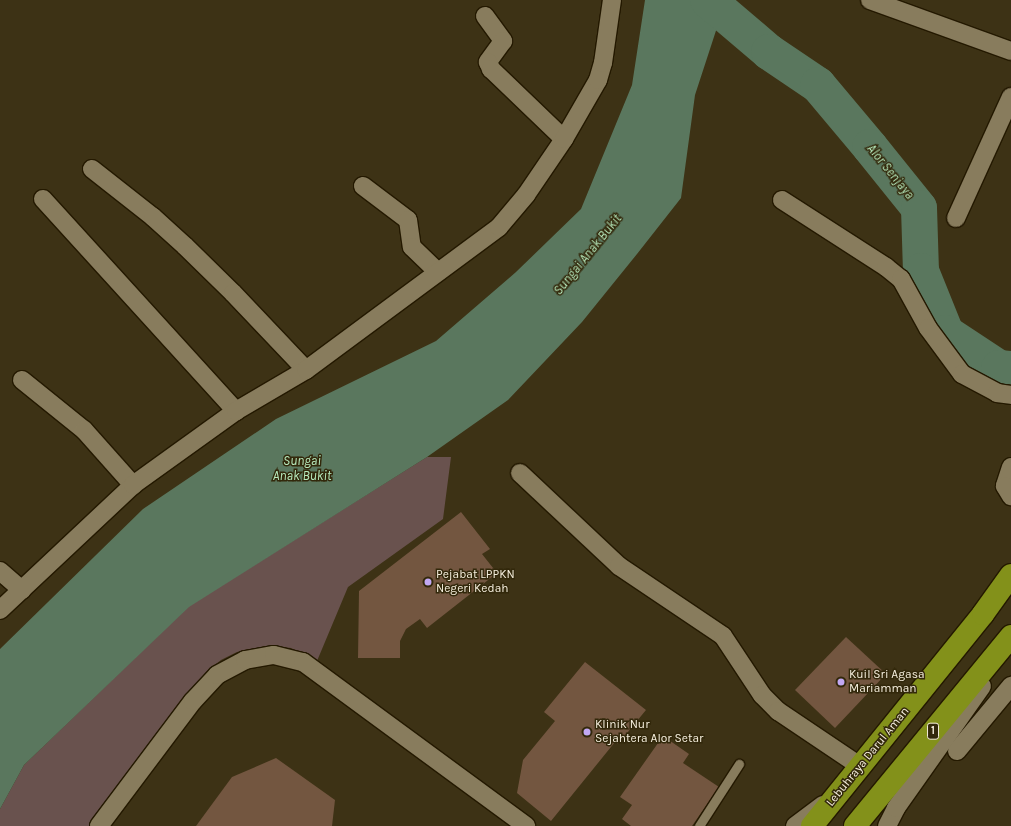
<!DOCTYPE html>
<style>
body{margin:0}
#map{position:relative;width:1011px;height:826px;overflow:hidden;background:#3d3215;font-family:Karla,sans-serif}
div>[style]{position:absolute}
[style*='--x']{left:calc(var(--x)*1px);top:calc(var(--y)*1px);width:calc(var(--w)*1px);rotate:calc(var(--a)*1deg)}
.green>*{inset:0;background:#69524e}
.water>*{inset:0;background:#5a775e}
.river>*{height:36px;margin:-18px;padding:0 18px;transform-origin:18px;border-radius:18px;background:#5a775e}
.building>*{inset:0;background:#735640}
.roads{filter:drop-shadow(1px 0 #241900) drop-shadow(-1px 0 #241900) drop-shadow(0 1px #241900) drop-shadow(0 -1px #241900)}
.service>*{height:9px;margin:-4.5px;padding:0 4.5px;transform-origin:4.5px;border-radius:4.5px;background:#887c5d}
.minor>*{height:18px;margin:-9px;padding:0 9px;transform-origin:9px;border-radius:9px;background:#887c5d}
.trunk>*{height:22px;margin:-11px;padding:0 11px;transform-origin:11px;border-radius:11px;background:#83911a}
.dots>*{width:11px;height:11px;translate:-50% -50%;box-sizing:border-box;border:2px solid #32280b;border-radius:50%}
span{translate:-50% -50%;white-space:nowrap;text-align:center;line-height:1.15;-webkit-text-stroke:3px #32280b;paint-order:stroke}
.shield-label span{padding:1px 3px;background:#32280b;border:1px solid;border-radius:3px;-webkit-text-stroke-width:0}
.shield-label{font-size:11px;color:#f6efde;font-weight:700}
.poi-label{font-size:12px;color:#f6efde}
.left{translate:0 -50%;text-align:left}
.street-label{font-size:12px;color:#f6efde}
.water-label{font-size:13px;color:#b7ebbe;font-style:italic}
</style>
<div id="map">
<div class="green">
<div style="clip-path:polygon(427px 457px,451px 457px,443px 519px,348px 587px,317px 661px,291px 648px,273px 646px,237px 652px,221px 660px,206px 672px,92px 826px,0 826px,0 809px,24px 765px,189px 606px)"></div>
</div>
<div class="water">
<div style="clip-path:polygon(645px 0,726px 0,695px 95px,681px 198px,637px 254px,582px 322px,508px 400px,427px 457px,189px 607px,24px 765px,0 809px,0 649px,143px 509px,276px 419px,436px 341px,516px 272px,581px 209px,632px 85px)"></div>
</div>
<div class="river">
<div style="--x:708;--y:0;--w:80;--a:40.4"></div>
<div style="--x:769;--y:52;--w:59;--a:34"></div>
<div style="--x:818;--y:85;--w:81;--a:50"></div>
<div style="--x:870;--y:147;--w:78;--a:51.2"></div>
<div style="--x:919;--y:208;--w:63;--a:88.2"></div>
<div style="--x:921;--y:271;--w:67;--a:68"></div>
<div style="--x:946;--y:333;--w:64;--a:33.4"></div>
<div style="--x:999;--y:368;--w:12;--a:5"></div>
</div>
<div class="building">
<div style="clip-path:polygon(461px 512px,490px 549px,482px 554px,497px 573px,427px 628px,420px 619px,406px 629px,400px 641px,400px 658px,358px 658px,359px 591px)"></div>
<div style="clip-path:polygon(846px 637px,886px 674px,835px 728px,795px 690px)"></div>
<div style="clip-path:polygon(585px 662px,646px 710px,618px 744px,615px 742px,551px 821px,517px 793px,523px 760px,555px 721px,544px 712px)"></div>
<div style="clip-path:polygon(663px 736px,689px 754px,683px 763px,719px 787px,692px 826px,631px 826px,622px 819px,632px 805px,620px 797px)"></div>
<div style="clip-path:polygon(276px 758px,335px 800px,332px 826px,196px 826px,232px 777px)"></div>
</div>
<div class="roads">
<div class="service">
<div style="--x:699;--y:826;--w:74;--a:-57.2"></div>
</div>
<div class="minor">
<div style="--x:870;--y:0;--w:150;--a:19.9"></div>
<div style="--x:485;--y:16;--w:31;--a:54"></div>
<div style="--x:503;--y:41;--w:26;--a:126"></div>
<div style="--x:488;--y:62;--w:8;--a:67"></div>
<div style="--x:491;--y:69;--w:101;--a:43.8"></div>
<div style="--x:92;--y:169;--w:78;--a:38.2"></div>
<div style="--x:153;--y:217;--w:43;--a:42.2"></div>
<div style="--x:185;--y:246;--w:67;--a:44.4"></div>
<div style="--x:233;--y:293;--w:106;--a:46.5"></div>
<div style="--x:363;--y:186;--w:56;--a:37.1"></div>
<div style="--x:408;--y:220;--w:27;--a:82"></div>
<div style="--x:412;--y:247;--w:36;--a:44"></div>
<div style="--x:43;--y:199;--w:287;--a:47.7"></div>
<div style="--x:782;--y:200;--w:124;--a:32.8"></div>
<div style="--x:886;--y:267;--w:19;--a:39"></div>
<div style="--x:901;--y:279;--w:56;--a:61.1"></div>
<div style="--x:928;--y:328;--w:57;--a:53.5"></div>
<div style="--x:962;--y:374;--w:40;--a:28"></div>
<div style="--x:997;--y:393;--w:14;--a:8"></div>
<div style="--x:956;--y:218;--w:133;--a:-65.6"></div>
<div style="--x:22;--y:380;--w:80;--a:38.9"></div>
<div style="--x:84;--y:430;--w:74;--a:48.3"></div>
<div style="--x:1011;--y:467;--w:20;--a:108"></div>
<div style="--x:1005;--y:486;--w:12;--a:59"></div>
<div style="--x:520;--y:473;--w:136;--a:43.2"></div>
<div style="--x:619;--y:566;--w:125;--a:33.9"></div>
<div style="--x:723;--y:636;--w:71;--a:56.5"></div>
<div style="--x:762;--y:695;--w:23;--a:45"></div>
<div style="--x:778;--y:711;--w:99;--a:33.9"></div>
<div style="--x:0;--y:571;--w:29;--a:41"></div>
<div style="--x:0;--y:610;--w:183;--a:-43.2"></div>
<div style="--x:133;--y:485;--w:127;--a:-35.7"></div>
<div style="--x:236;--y:411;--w:81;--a:-30.4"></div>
<div style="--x:306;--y:370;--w:240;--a:-36.5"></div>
<div style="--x:499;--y:227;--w:42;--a:-49.8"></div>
<div style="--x:526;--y:195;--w:68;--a:-55.8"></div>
<div style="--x:564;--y:139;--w:68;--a:-60"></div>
<div style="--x:598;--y:80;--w:18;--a:-74"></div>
<div style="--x:603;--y:63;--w:64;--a:-81.9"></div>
<div style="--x:957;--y:751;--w:85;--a:-50.3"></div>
<div style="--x:99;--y:826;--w:156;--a:-53.1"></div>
<div style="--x:193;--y:701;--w:35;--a:-47"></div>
<div style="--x:217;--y:675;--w:32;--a:-28"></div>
<div style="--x:245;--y:660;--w:29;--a:-10"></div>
<div style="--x:274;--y:655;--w:30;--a:14"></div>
<div style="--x:303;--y:662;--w:277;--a:36.3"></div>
<div style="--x:795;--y:826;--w:35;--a:-37"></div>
<div style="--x:887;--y:826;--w:20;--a:-63"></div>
<div style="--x:896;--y:808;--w:149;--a:-54.8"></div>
</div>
<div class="trunk">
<div style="--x:812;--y:826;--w:272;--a:-51.1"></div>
<div style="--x:983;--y:614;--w:48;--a:-54.3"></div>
<div style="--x:855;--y:826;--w:246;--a:-50.6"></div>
</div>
</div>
<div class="dots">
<div style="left:428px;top:582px;background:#c1a8f3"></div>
<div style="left:841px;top:682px;background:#c1a8f3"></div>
<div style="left:587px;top:732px;background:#c1a8f3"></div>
</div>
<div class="shield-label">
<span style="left:933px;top:731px">1</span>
</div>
<div class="poi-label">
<span class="left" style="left:436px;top:582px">Pejabat LPPKN<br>Negeri Kedah</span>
<span class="left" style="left:849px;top:682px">Kuil Sri Agasa<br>Mariamman</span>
<span class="left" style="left:595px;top:732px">Klinik Nur<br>Sejahtera Alor Setar</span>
</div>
<div class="street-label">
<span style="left:868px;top:757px;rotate:-51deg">Lebuhraya Darul Aman</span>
</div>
<div class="water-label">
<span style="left:890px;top:172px;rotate:51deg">Alor Senjaya</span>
<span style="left:588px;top:255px;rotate:-51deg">Sungai Anak Bukit</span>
<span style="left:302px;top:469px">Sungai<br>Anak Bukit</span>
</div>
</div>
